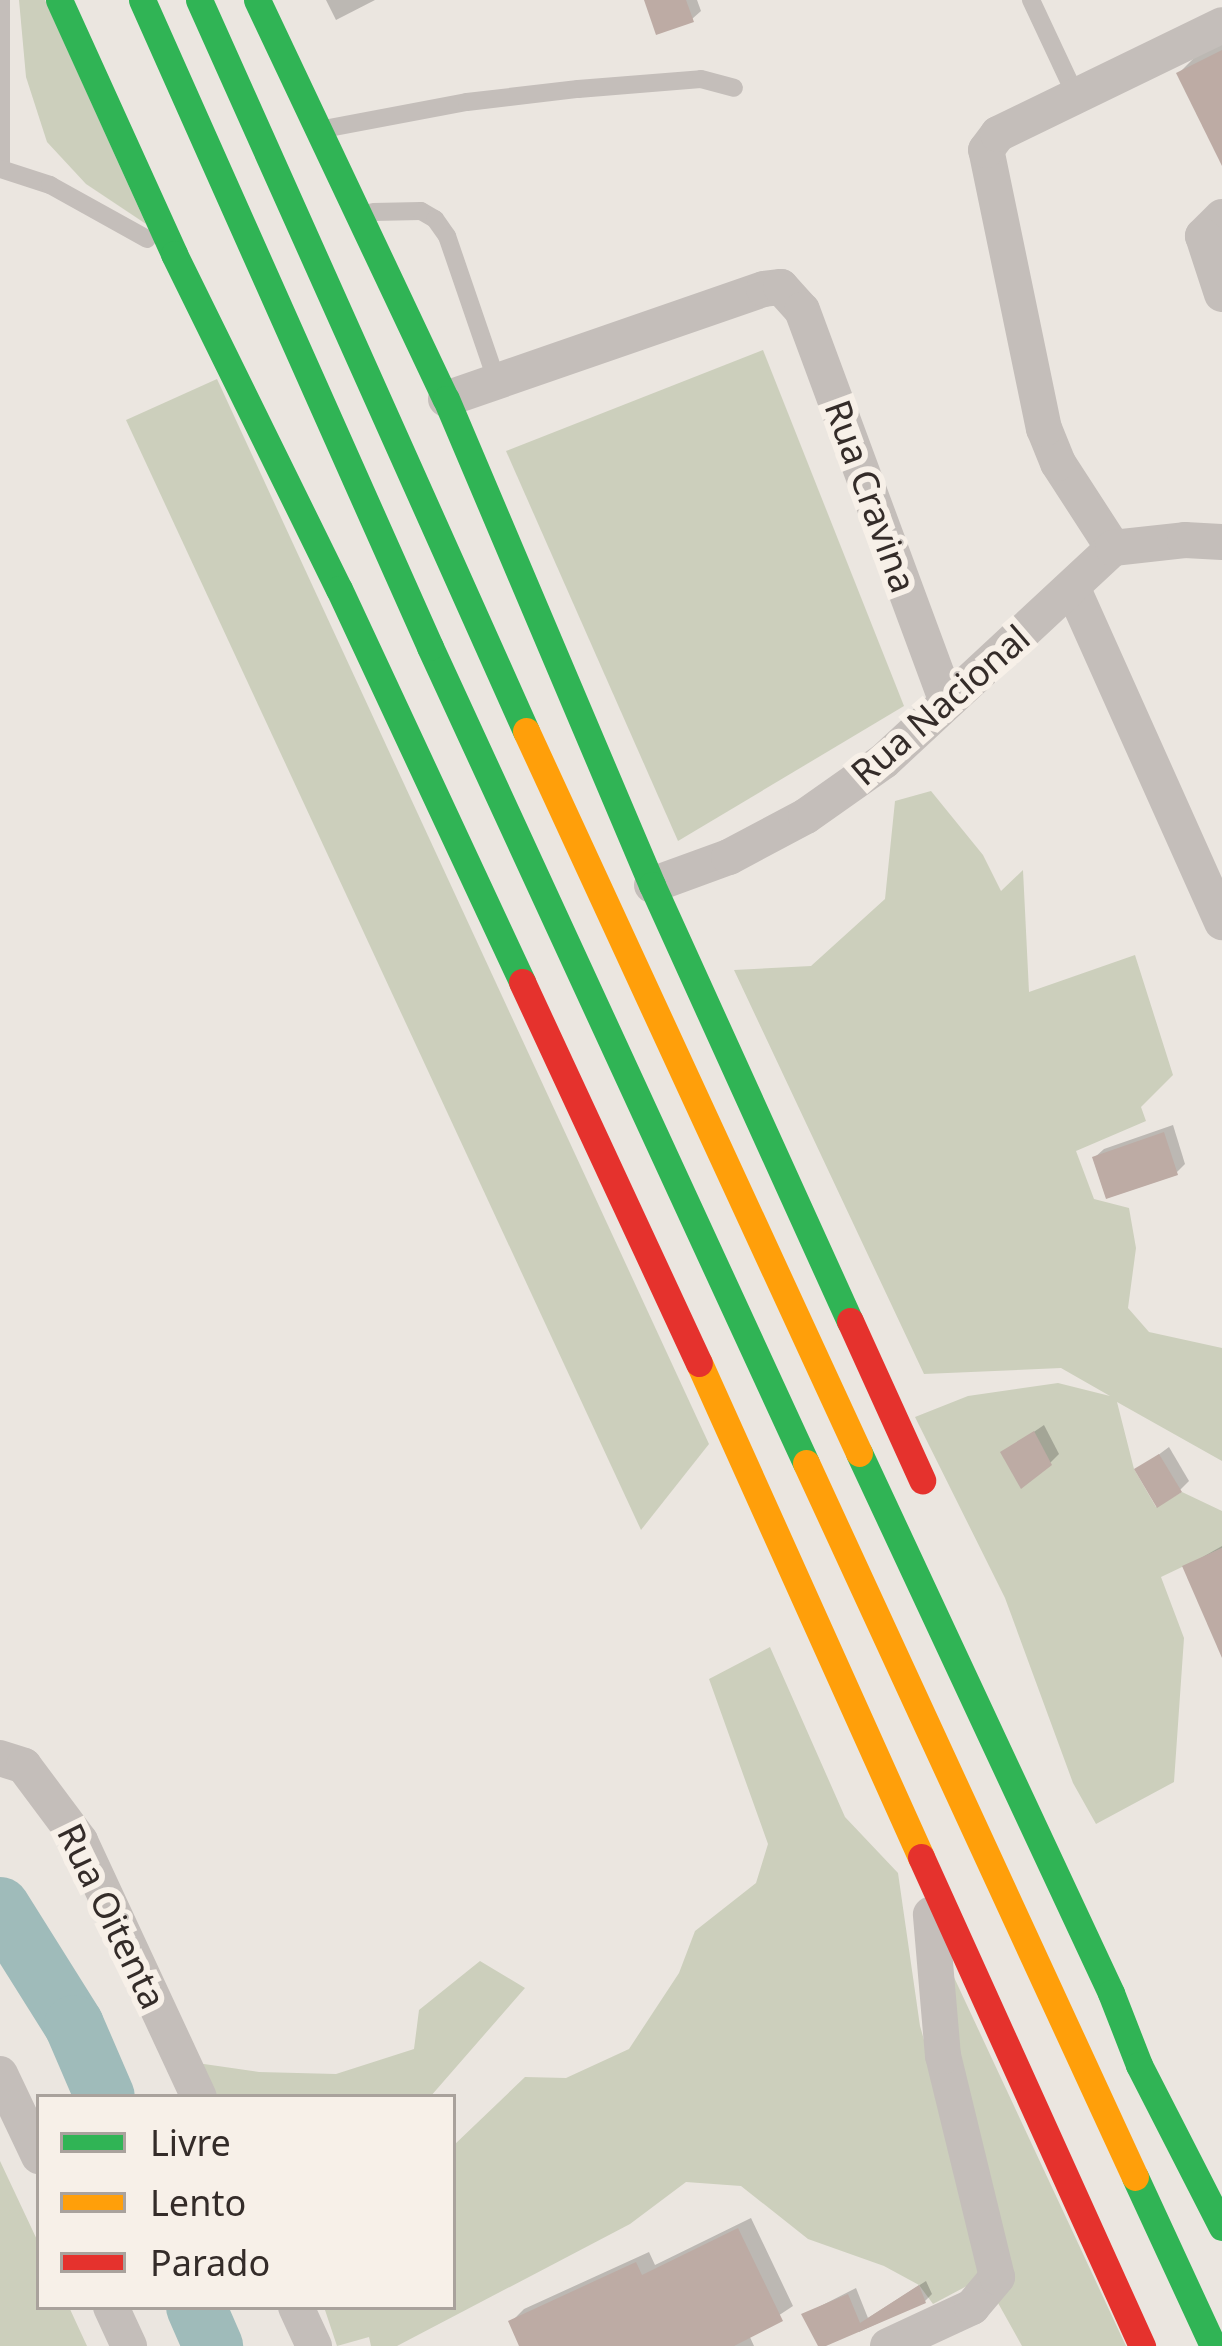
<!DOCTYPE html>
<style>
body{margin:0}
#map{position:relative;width:1222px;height:2346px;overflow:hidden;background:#ebe6e0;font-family:"Noto Sans",sans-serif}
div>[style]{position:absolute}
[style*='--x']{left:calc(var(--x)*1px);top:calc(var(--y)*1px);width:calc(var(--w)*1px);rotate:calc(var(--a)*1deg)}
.green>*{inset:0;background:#cccfbc}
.shadow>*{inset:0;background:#0003}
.river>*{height:60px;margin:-30px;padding:0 30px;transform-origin:30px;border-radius:30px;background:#9fbbba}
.building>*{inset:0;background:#bdaba4}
.lane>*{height:18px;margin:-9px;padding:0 9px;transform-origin:9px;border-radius:9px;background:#c4beba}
.street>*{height:36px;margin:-18px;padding:0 18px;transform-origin:18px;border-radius:18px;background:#c4beba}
.fast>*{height:27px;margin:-13.5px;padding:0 13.5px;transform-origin:13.5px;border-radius:13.5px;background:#30b455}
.slow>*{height:27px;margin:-13.5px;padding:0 13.5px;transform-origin:13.5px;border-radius:13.5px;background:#ff9f0a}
.jam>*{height:27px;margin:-13.5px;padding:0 13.5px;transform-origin:13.5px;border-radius:13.5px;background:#e5322d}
.fast-bridge>*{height:27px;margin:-13.5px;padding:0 13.5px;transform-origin:13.5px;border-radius:13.5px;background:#30b455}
span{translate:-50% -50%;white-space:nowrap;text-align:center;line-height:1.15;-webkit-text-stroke:12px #f7f0e8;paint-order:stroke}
.street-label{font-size:36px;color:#342c29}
.legend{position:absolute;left:36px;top:2094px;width:420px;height:216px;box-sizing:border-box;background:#f7f0e8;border:3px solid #a9a29c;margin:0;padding:15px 21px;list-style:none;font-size:36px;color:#342c29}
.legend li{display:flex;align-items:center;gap:24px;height:60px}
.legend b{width:60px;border:3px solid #a9a29c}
</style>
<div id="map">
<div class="green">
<div style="clip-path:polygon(19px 0,45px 0,146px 224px,86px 184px,47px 142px,26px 77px)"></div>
<div style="clip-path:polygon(763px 350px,904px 706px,678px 841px,506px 451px)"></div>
<div style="clip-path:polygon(217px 379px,709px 1444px,641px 1530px,126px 420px)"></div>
<div style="clip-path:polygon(931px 791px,983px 855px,1001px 891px,1023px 870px,1029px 992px,1135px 955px,1173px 1075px,1141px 1107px,1146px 1121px,1076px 1151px,1094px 1199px,1129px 1208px,1136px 1248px,1128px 1308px,1149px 1332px,1222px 1348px,1222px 1461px,1117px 1402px,1134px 1469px,1156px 1507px,1182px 1492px,1222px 1511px,1222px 1548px,1161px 1577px,1184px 1638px,1174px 1782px,1096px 1824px,1073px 1783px,1005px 1598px,915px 1417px,968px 1396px,1058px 1383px,1110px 1396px,1061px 1368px,924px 1374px,734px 970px,811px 966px,885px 899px,895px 801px)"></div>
<div style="clip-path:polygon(770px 1647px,845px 1817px,898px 1873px,920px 2026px,974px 2214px,980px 2279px,933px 2304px,919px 2285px,884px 2266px,808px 2239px,741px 2186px,686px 2182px,630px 2224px,397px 2346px,371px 2346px,369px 2337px,337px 2346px,324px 2307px,453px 2307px,453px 2146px,525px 2077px,566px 2078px,629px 2049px,679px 1973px,695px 1931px,756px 1883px,768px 1844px,709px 1679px)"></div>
<div style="clip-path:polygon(938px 1943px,1126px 2346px,1022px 2346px,993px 2294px,986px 2197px)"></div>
<div style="clip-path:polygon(480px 1961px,525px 1988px,430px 2097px,214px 2097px,197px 2063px,259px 2072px,336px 2074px,414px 2049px,419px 2010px)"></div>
<div style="clip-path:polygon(0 2161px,39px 2244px,39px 2307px,69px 2307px,87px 2346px,0 2346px)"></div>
</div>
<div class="shadow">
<div style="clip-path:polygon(326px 0,375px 0,336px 20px)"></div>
<div style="clip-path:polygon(653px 0,697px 0,701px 11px,692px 19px)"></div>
<div style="clip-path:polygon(1222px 43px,1222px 159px,1179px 73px,1197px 55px)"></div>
<div style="clip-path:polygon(1173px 1125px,1185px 1164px,1177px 1172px,1095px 1157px,1104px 1149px)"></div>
<div style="clip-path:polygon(1044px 1425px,1059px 1454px,1050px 1463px,1003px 1453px)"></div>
<div style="clip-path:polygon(1169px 1447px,1189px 1481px,1180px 1490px,1138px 1470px)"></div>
<div style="clip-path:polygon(1222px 1546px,1222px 1637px,1185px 1567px)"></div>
<div style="clip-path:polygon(751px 2218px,793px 2306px,749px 2335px,754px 2346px,522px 2346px,511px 2322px,524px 2309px,649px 2252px,655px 2265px)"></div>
<div style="clip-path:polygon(926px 2281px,932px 2294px,925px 2301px,859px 2332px,856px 2326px,805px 2314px,856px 2288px,868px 2318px)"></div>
</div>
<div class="river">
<div style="--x:0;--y:1907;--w:139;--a:57.9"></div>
<div style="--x:74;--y:2025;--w:78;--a:66.7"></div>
<div style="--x:196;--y:2307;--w:43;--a:66.4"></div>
</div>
<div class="building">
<div style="clip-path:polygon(644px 0,686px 0,694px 22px,656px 35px)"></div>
<div style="clip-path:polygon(1222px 50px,1222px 166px,1176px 73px)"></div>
<div style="clip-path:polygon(1164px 1132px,1178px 1175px,1106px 1199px,1092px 1157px)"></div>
<div style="clip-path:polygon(1034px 1431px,1052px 1465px,1021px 1489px,1000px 1452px)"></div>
<div style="clip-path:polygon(1159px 1454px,1182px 1492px,1157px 1508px,1134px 1469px)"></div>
<div style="clip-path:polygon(1222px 1548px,1222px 1658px,1182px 1566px)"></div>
<div style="clip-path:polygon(738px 2228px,783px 2321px,734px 2346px,519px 2346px,508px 2321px,636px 2262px,642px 2275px)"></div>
<div style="clip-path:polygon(919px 2285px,926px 2303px,826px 2346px,818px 2346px,801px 2314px,848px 2294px,860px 2323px)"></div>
</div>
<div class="lane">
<div style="--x:1;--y:0;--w:169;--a:90"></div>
<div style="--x:1;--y:169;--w:52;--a:18.1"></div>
<div style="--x:50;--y:185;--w:111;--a:29.1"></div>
<div style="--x:1031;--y:0;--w:106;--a:64.9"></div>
<div style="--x:329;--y:128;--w:140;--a:-10.7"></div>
<div style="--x:467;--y:102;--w:112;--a:-6.7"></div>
<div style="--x:578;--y:89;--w:123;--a:-4.6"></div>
<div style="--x:701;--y:79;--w:34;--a:15"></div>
<div style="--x:373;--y:212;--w:48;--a:-1.2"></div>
<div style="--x:421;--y:211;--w:16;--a:30"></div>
<div style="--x:435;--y:219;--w:21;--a:55"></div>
<div style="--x:447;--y:236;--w:154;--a:71.1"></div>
</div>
<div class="street">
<div style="--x:1222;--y:217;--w:27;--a:135"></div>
<div style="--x:1203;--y:236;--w:61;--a:71.9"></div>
<div style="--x:446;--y:399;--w:336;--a:-19.1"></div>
<div style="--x:764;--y:289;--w:17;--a:-7"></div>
<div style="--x:781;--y:287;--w:31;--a:48"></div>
<div style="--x:802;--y:310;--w:415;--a:69.7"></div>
<div style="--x:1113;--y:548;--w:101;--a:-122.9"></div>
<div style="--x:1058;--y:463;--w:37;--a:-112"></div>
<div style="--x:1044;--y:429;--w:285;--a:-101.7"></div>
<div style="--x:986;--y:150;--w:20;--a:-53"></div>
<div style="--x:998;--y:134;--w:249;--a:-25.9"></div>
<div style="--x:1073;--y:589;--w:365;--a:65.9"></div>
<div style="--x:652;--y:885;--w:82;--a:-20"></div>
<div style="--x:729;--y:857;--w:87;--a:-28"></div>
<div style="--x:806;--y:816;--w:95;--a:-35.2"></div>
<div style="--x:884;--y:761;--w:313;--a:-42.9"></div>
<div style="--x:1113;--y:548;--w:72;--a:-6.3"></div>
<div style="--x:1185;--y:540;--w:37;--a:3"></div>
<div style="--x:0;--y:1758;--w:25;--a:18"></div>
<div style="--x:24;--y:1766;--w:94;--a:53.3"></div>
<div style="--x:80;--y:1841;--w:282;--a:65.1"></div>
<div style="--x:0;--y:2074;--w:91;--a:64.6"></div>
<div style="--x:111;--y:2307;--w:43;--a:65.2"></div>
<div style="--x:296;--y:2307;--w:43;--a:65.2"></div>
<div style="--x:888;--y:2346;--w:93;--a:-24.9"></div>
<div style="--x:972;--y:2307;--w:39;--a:-50"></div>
<div style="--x:997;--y:2277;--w:228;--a:-103.7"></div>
<div style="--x:943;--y:2056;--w:142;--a:-94.9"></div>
</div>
<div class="fast">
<div style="--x:59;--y:0;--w:279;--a:65.6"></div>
<div style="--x:174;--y:254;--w:373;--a:63.8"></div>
<div style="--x:339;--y:589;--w:434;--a:65"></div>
<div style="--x:199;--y:0;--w:801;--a:65.9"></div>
<div style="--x:257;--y:0;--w:441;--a:64.7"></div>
<div style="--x:446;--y:399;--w:528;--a:67.03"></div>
<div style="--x:652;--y:885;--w:479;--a:65.6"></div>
<div style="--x:430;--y:647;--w:898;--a:65.26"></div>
<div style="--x:859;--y:1453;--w:596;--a:64.98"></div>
<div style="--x:1111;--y:1993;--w:77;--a:68.7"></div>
<div style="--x:1139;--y:2065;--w:182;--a:62.9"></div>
<div style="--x:1135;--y:2177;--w:186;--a:65.2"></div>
</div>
<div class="slow">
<div style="--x:526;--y:731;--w:795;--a:65.24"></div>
<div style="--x:699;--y:1363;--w:542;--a:65.8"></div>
<div style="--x:806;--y:1463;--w:786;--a:65.26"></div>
</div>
<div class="jam">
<div style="--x:522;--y:982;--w:420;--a:65.1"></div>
<div style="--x:850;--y:1321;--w:175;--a:65.6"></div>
<div style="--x:921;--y:1857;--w:537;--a:65.68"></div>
</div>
<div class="fast-bridge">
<div style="--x:142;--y:0;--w:708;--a:66"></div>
</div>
<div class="street-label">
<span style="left:871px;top:496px;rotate:70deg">Rua Cravina</span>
<span style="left:940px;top:705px;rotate:-41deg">Rua Nacional</span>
<span style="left:112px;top:1916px;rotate:64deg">Rua Oitenta</span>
</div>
<ul class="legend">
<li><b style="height:15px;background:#30b455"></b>Livre</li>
<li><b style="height:15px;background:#ff9f0a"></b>Lento</li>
<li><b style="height:15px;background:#e5322d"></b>Parado</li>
</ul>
</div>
